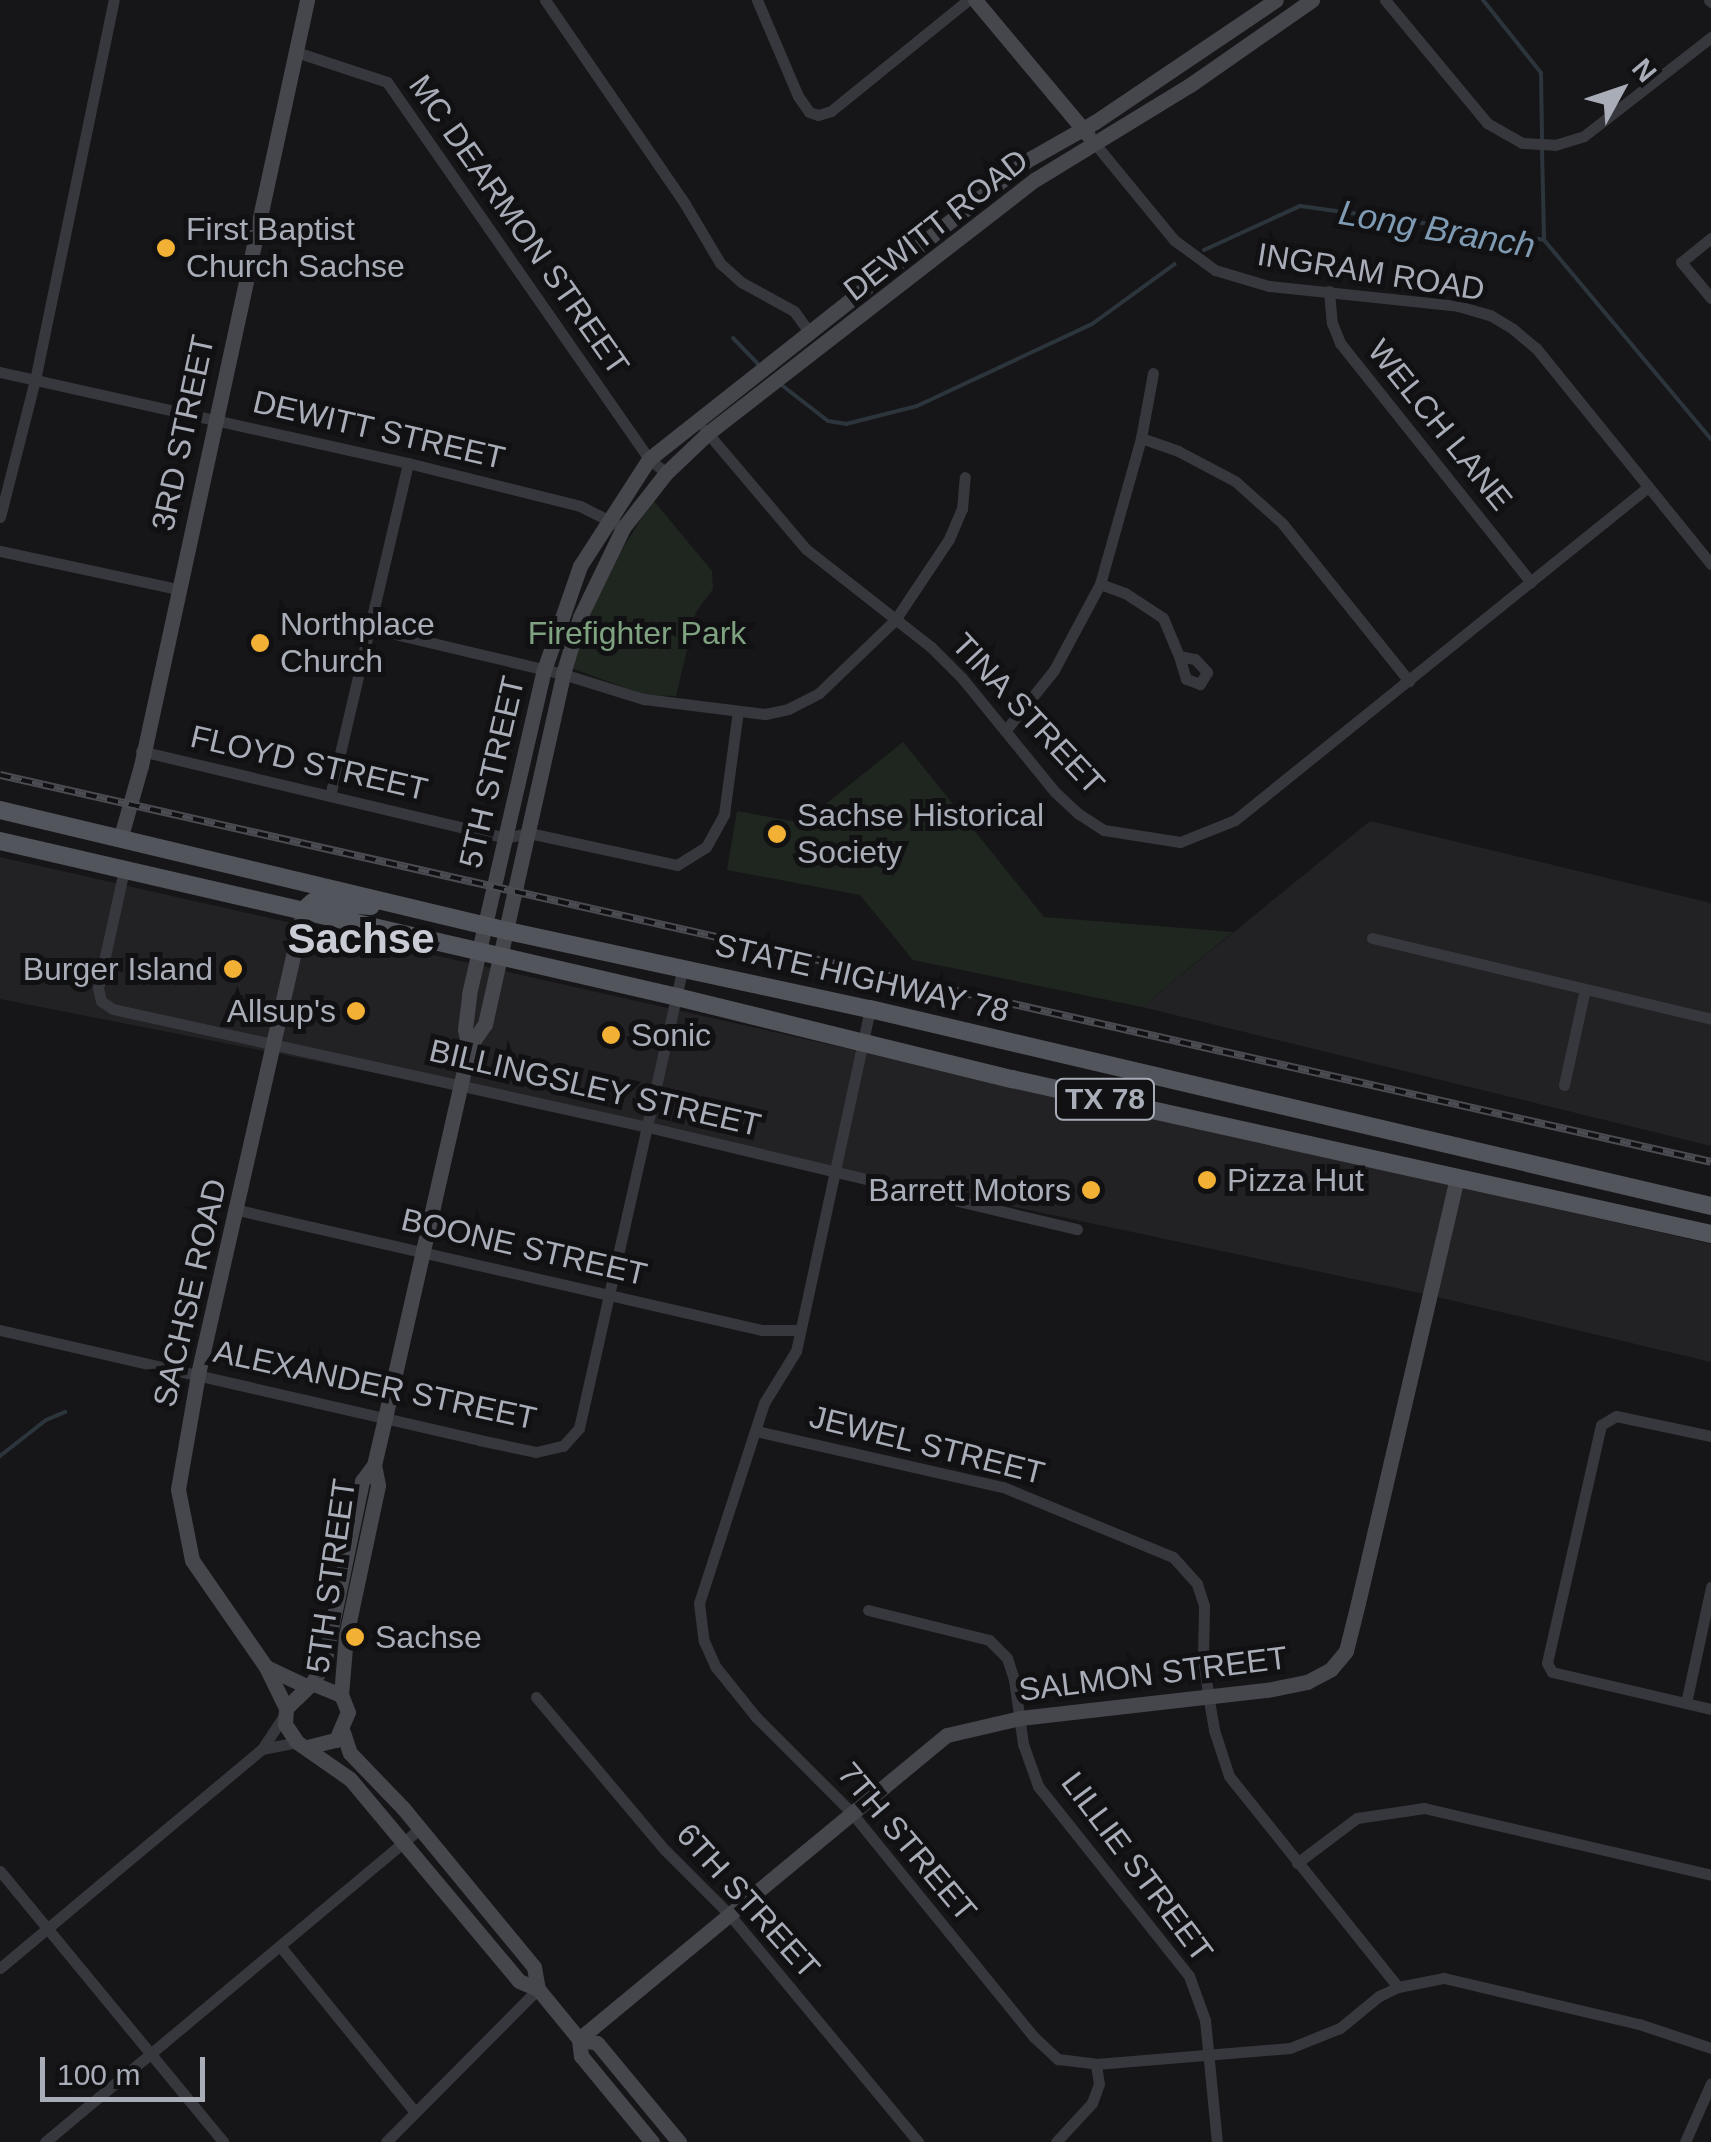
<!DOCTYPE html>
<style>
body{margin:0}
#map{position:relative;width:1711px;height:2142px;overflow:hidden;background:#161618;font-family:Arial,sans-serif}
div>[style]{position:absolute}
[style*='--x']{left:calc(var(--x)*1px);top:calc(var(--y)*1px);width:calc(var(--w)*1px);rotate:calc(var(--a)*1deg)}
.built>*{inset:0;background:#222225}
.green>*{inset:0;background:#1e261f}
.stream>*{height:4px;margin:-2px;padding:0 2px;transform-origin:2px;border-radius:2px;background:#2c353c}
.street>*{height:11px;margin:-5.5px;padding:0 5.5px;transform-origin:5.5px;border-radius:5.5px;background:#37383d}
.secondary>*{height:15px;margin:-7.5px;padding:0 7.5px;transform-origin:7.5px;border-radius:7.5px;background:#45474d}
.primary>*{height:18px;margin:-9px;padding:0 9px;transform-origin:9px;border-radius:9px;background:#53555c}
.rail>*{height:8px;margin-top:-4px;transform-origin:0;background:repeating-linear-gradient(90deg,#111113 0 11px,#4a4c52 0 22px);box-sizing:border-box;border-block:2px solid #4a4c52}
.dots>*{width:28px;height:28px;translate:-50% -50%;box-sizing:border-box;border:5px solid #111113;border-radius:50%}
span{translate:-50% -50%;white-space:nowrap;text-align:center;line-height:1.15;-webkit-text-stroke:10px #111113;paint-order:stroke}
.shield-label span{padding:2px 8px;background:#111113;border:2px solid;border-radius:8px;-webkit-text-stroke-width:0}
.shield-label{font-size:30px;color:#a8adb8;font-weight:700}
.street-label{font-size:32px;color:#a8adb8}
.poi-label{font-size:32px;color:#a8adb8}
.left{translate:0 -50%;text-align:left}
.right{translate:-100% -50%;text-align:right}
.park-label{font-size:32px;color:#7fa381}
.water-label{font-size:35px;color:#7f9bb3;font-style:italic}
.district-label{font-size:42px;color:#c9ccd4;font-weight:700}
.north{position:absolute;left:1571px;top:40px;width:100px;height:100px;-webkit-text-stroke:8px #111113;paint-order:stroke;rotate:50deg;font-size:28px;font-weight:700;line-height:40px;text-align:center;color:#a8adb8}
.north::after{content:'';display:block;margin:auto;width:35px;height:45px;background:#a8adb8;clip-path:polygon(50% 0,100% 100%,50% 72%,0 100%)}
.scale{position:absolute;left:40px;top:2057px;width:165px;height:45px;box-sizing:border-box;border:5px solid #a8adb8;border-top:0;padding-left:12px;font-size:30px;line-height:35px;white-space:nowrap;color:#a8adb8;-webkit-text-stroke:8px #111113;paint-order:stroke}
</style>
<div id="map">
<div class="built">
<div style="clip-path:polygon(1370px 821px,1711px 903px,1711px 1146px,1142px 1007px)"></div>
<div style="clip-path:polygon(0 857px,1711px 1244px,1711px 1362px,1429px 1295px,463px 1090px,0 999px)"></div>
</div>
<div class="green">
<div style="clip-path:polygon(653px 500px,712px 571px,713px 589px,696px 612px,676px 696px,646px 695px,571px 668px,599px 586px)"></div>
<div style="clip-path:polygon(903px 742px,1044px 917px,1233px 932px,1142px 1007px,913px 960px,860px 895px,727px 870px,737px 811px,802px 823px)"></div>
</div>
<div class="stream">
<div style="--x:1483;--y:0;--w:93;--a:51.5"></div>
<div style="--x:1541;--y:73;--w:67;--a:89.1"></div>
<div style="--x:1542;--y:149;--w:91;--a:88.7"></div>
<div style="--x:1204;--y:250;--w:106;--a:-24.6"></div>
<div style="--x:1300;--y:206;--w:246;--a:7.9"></div>
<div style="--x:1544;--y:240;--w:260;--a:50"></div>
<div style="--x:733;--y:338;--w:40;--a:46"></div>
<div style="--x:779;--y:383;--w:62;--a:37.8"></div>
<div style="--x:828;--y:421;--w:18;--a:9"></div>
<div style="--x:846;--y:424;--w:73;--a:-14.2"></div>
<div style="--x:917;--y:406;--w:193;--a:-25.1"></div>
<div style="--x:1092;--y:324;--w:102;--a:-35.9"></div>
<div style="--x:0;--y:1456;--w:58;--a:-38"></div>
<div style="--x:46;--y:1420;--w:21;--a:-23"></div>
</div>
<div class="street">
<div style="--x:545;--y:0;--w:247;--a:55.5"></div>
<div style="--x:685;--y:204;--w:69;--a:59.3"></div>
<div style="--x:720;--y:263;--w:28;--a:42"></div>
<div style="--x:741;--y:282;--w:60;--a:28.7"></div>
<div style="--x:794;--y:311;--w:24;--a:54"></div>
<div style="--x:757;--y:0;--w:104;--a:66.9"></div>
<div style="--x:798;--y:96;--w:19;--a:55"></div>
<div style="--x:809;--y:112;--w:9;--a:18"></div>
<div style="--x:818;--y:115;--w:14;--a:-17"></div>
<div style="--x:831;--y:111;--w:176;--a:-39"></div>
<div style="--x:1385;--y:0;--w:160;--a:50.3"></div>
<div style="--x:1487;--y:123;--w:40;--a:29.7"></div>
<div style="--x:1522;--y:143;--w:33;--a:3"></div>
<div style="--x:1555;--y:145;--w:30;--a:-17"></div>
<div style="--x:1584;--y:136;--w:161;--a:-37.9"></div>
<div style="--x:1709;--y:0;--w:3;--a:45"></div>
<div style="--x:296;--y:52;--w:96;--a:18.2"></div>
<div style="--x:387;--y:82;--w:459;--a:55.2"></div>
<div style="--x:649;--y:459;--w:22;--a:39"></div>
<div style="--x:1096;--y:145;--w:123;--a:50.6"></div>
<div style="--x:1174;--y:240;--w:51;--a:36.2"></div>
<div style="--x:1215;--y:270;--w:56;--a:16.5"></div>
<div style="--x:1269;--y:286;--w:190;--a:6"></div>
<div style="--x:1458;--y:306;--w:33;--a:16"></div>
<div style="--x:1490;--y:315;--w:27;--a:31"></div>
<div style="--x:1513;--y:329;--w:30;--a:40"></div>
<div style="--x:1536;--y:348;--w:278;--a:51"></div>
<div style="--x:1711;--y:238;--w:38;--a:141"></div>
<div style="--x:1681;--y:262;--w:47;--a:50.2"></div>
<div style="--x:1329;--y:291;--w:32;--a:85"></div>
<div style="--x:1332;--y:323;--w:22;--a:68"></div>
<div style="--x:1340;--y:343;--w:306;--a:51.4"></div>
<div style="--x:0;--y:372;--w:418;--a:12.6"></div>
<div style="--x:408;--y:463;--w:177;--a:14"></div>
<div style="--x:580;--y:506;--w:40;--a:26.6"></div>
<div style="--x:705;--y:430;--w:156;--a:49.7"></div>
<div style="--x:806;--y:549;--w:159;--a:38.1"></div>
<div style="--x:931;--y:647;--w:44;--a:45"></div>
<div style="--x:962;--y:678;--w:147;--a:50.8"></div>
<div style="--x:1055;--y:792;--w:33;--a:43"></div>
<div style="--x:1079;--y:814;--w:30;--a:33"></div>
<div style="--x:1104;--y:830;--w:77;--a:9"></div>
<div style="--x:1180;--y:842;--w:59;--a:-21.8"></div>
<div style="--x:1235;--y:820;--w:531;--a:-38.88"></div>
<div style="--x:1141;--y:438;--w:39;--a:19"></div>
<div style="--x:1178;--y:451;--w:64;--a:27.8"></div>
<div style="--x:1235;--y:481;--w:63;--a:41.8"></div>
<div style="--x:1282;--y:523;--w:203;--a:51.2"></div>
<div style="--x:0;--y:517;--w:141;--a:-75.7"></div>
<div style="--x:35;--y:380;--w:388;--a:-78.3"></div>
<div style="--x:0;--y:551;--w:182;--a:12.1"></div>
<div style="--x:1100;--y:584;--w:27;--a:20"></div>
<div style="--x:1125;--y:593;--w:45;--a:33.3"></div>
<div style="--x:1163;--y:618;--w:41;--a:67.2"></div>
<div style="--x:369;--y:628;--w:199;--a:13.3"></div>
<div style="--x:563;--y:674;--w:85;--a:17.2"></div>
<div style="--x:644;--y:699;--w:122;--a:7.1"></div>
<div style="--x:765;--y:714;--w:24;--a:-12"></div>
<div style="--x:788;--y:709;--w:35;--a:-27"></div>
<div style="--x:819;--y:693;--w:105;--a:-43.8"></div>
<div style="--x:895;--y:620;--w:97;--a:-56.3"></div>
<div style="--x:949;--y:539;--w:33;--a:-67"></div>
<div style="--x:962;--y:509;--w:32;--a:-85"></div>
<div style="--x:1179;--y:656;--w:16;--a:11"></div>
<div style="--x:1195;--y:659;--w:18;--a:47"></div>
<div style="--x:1207;--y:672;--w:14;--a:120"></div>
<div style="--x:1200;--y:684;--w:15;--a:-160"></div>
<div style="--x:1186;--y:679;--w:24;--a:-107"></div>
<div style="--x:1005;--y:731;--w:78;--a:-51.2"></div>
<div style="--x:1054;--y:670;--w:98;--a:-61.9"></div>
<div style="--x:1100;--y:584;--w:152;--a:-74.3"></div>
<div style="--x:1141;--y:438;--w:66;--a:-79.5"></div>
<div style="--x:141;--y:751;--w:374;--a:13.4"></div>
<div style="--x:505;--y:838;--w:25;--a:-12"></div>
<div style="--x:529;--y:833;--w:151;--a:12.2"></div>
<div style="--x:677;--y:865;--w:34;--a:-32"></div>
<div style="--x:706;--y:847;--w:38;--a:-61"></div>
<div style="--x:724;--y:814;--w:104;--a:-82.3"></div>
<div style="--x:330;--y:796;--w:342;--a:-76.8"></div>
<div style="--x:124;--y:870;--w:121;--a:102.4"></div>
<div style="--x:98;--y:988;--w:13;--a:77"></div>
<div style="--x:101;--y:1001;--w:14;--a:34"></div>
<div style="--x:113;--y:1009;--w:548;--a:12.44"></div>
<div style="--x:648;--y:1127;--w:441;--a:13.4"></div>
<div style="--x:1372;--y:938;--w:349;--a:13.4"></div>
<div style="--x:870;--y:1009;--w:350;--a:102.2"></div>
<div style="--x:796;--y:1351;--w:61;--a:121.6"></div>
<div style="--x:764;--y:1403;--w:210;--a:108"></div>
<div style="--x:699;--y:1603;--w:38;--a:83"></div>
<div style="--x:704;--y:1641;--w:27;--a:66"></div>
<div style="--x:715;--y:1666;--w:65;--a:51.2"></div>
<div style="--x:756;--y:1717;--w:134;--a:45"></div>
<div style="--x:851;--y:1812;--w:290;--a:50.9"></div>
<div style="--x:1034;--y:2037;--w:33;--a:43"></div>
<div style="--x:1058;--y:2059;--w:38;--a:7"></div>
<div style="--x:1096;--y:2064;--w:195;--a:-4.7"></div>
<div style="--x:1290;--y:2048;--w:54;--a:-21.8"></div>
<div style="--x:1340;--y:2028;--w:50;--a:-39.4"></div>
<div style="--x:1379;--y:1996;--w:21;--a:-25"></div>
<div style="--x:1398;--y:1987;--w:47;--a:-11.1"></div>
<div style="--x:1444;--y:1978;--w:200;--a:13.3"></div>
<div style="--x:1639;--y:2024;--w:76;--a:18.4"></div>
<div style="--x:1564;--y:1085;--w:98;--a:-77.7"></div>
<div style="--x:238;--y:1210;--w:538;--a:12.9"></div>
<div style="--x:762;--y:1330;--w:37;--a:0"></div>
<div style="--x:0;--y:1330;--w:491;--a:12.9"></div>
<div style="--x:479;--y:1440;--w:58;--a:11.9"></div>
<div style="--x:536;--y:1452;--w:28;--a:-13"></div>
<div style="--x:563;--y:1446;--w:24;--a:-48"></div>
<div style="--x:579;--y:1428;--w:473;--a:-77.3"></div>
<div style="--x:756;--y:1431;--w:253;--a:12.8"></div>
<div style="--x:1003;--y:1487;--w:184;--a:22.4"></div>
<div style="--x:1173;--y:1557;--w:36;--a:48"></div>
<div style="--x:1197;--y:1584;--w:23;--a:72"></div>
<div style="--x:1204;--y:1606;--w:52;--a:91.1"></div>
<div style="--x:1203;--y:1658;--w:37;--a:82"></div>
<div style="--x:1208;--y:1695;--w:36;--a:80"></div>
<div style="--x:1214;--y:1730;--w:48;--a:71.9"></div>
<div style="--x:1229;--y:1776;--w:270;--a:51.3"></div>
<div style="--x:1711;--y:1436;--w:97;--a:-168.1"></div>
<div style="--x:1616;--y:1416;--w:17;--a:149"></div>
<div style="--x:1601;--y:1425;--w:244;--a:102.8"></div>
<div style="--x:1547;--y:1663;--w:10;--a:61"></div>
<div style="--x:1552;--y:1672;--w:163;--a:13.1"></div>
<div style="--x:868;--y:1610;--w:125;--a:13.9"></div>
<div style="--x:989;--y:1640;--w:25;--a:45"></div>
<div style="--x:1007;--y:1658;--w:22;--a:72"></div>
<div style="--x:1014;--y:1679;--w:66;--a:82.1"></div>
<div style="--x:1023;--y:1744;--w:45;--a:70.3"></div>
<div style="--x:1038;--y:1786;--w:243;--a:51.5"></div>
<div style="--x:1189;--y:1976;--w:47;--a:70"></div>
<div style="--x:1205;--y:2020;--w:123;--a:84.4"></div>
<div style="--x:536;--y:1697;--w:200;--a:49.9"></div>
<div style="--x:665;--y:1850;--w:91;--a:45"></div>
<div style="--x:729;--y:1914;--w:296;--a:50.3"></div>
<div style="--x:1686;--y:1703;--w:119;--a:-77.8"></div>
<div style="--x:262;--y:1749;--w:36;--a:-11"></div>
<div style="--x:1297;--y:1863;--w:75;--a:-36.9"></div>
<div style="--x:1357;--y:1818;--w:68;--a:-8.5"></div>
<div style="--x:1424;--y:1808;--w:295;--a:13.1"></div>
<div style="--x:0;--y:1871;--w:351;--a:50.5"></div>
<div style="--x:280;--y:1946;--w:214;--a:50.9"></div>
<div style="--x:0;--y:1968;--w:341;--a:-39.9"></div>
<div style="--x:262;--y:1749;--w:42;--a:-56.7"></div>
<div style="--x:45;--y:2142;--w:488;--a:-39.9"></div>
<div style="--x:386;--y:2142;--w:216;--a:-45.2"></div>
<div style="--x:1056;--y:2142;--w:53;--a:-47.3"></div>
<div style="--x:1092;--y:2103;--w:20;--a:-70"></div>
<div style="--x:1099;--y:2084;--w:20;--a:-99"></div>
<div style="--x:1685;--y:2142;--w:64;--a:-66.2"></div>
</div>
<div class="secondary">
<div style="--x:975;--y:0;--w:176;--a:50.1"></div>
<div style="--x:121;--y:836;--w:73;--a:-74.1"></div>
<div style="--x:141;--y:766;--w:784;--a:-77.77"></div>
<div style="--x:469;--y:1047;--w:28;--a:-55"></div>
<div style="--x:485;--y:1024;--w:359;--a:-77.4"></div>
<div style="--x:563;--y:674;--w:59;--a:-73.4"></div>
<div style="--x:580;--y:617;--w:99;--a:-64.2"></div>
<div style="--x:623;--y:528;--w:70;--a:-52"></div>
<div style="--x:666;--y:473;--w:58;--a:-43.6"></div>
<div style="--x:708;--y:433;--w:415;--a:-37.8"></div>
<div style="--x:1036;--y:179;--w:180;--a:-31.4"></div>
<div style="--x:1190;--y:85;--w:149;--a:-34.9"></div>
<div style="--x:266;--y:1667;--w:44;--a:25.4"></div>
<div style="--x:341;--y:1695;--w:59;--a:-85.2"></div>
<div style="--x:346;--y:1636;--w:154;--a:-78"></div>
<div style="--x:378;--y:1485;--w:20;--a:-101"></div>
<div style="--x:286;--y:1708;--w:46;--a:-116"></div>
<div style="--x:266;--y:1667;--w:130;--a:-124.7"></div>
<div style="--x:192;--y:1560;--w:72;--a:-101.2"></div>
<div style="--x:178;--y:1489;--w:117;--a:-80.1"></div>
<div style="--x:198;--y:1374;--w:475;--a:-77.2"></div>
<div style="--x:343;--y:1732;--w:22;--a:72"></div>
<div style="--x:350;--y:1753;--w:76;--a:46.1"></div>
<div style="--x:403;--y:1808;--w:206;--a:50.5"></div>
<div style="--x:534;--y:1967;--w:22;--a:80"></div>
<div style="--x:307;--y:1747;--w:30;--a:-14"></div>
<div style="--x:336;--y:1740;--w:30;--a:-67"></div>
<div style="--x:348;--y:1712;--w:18;--a:-112"></div>
<div style="--x:341;--y:1695;--w:31;--a:-158"></div>
<div style="--x:579;--y:2039;--w:477;--a:-39.6"></div>
<div style="--x:947;--y:1735;--w:75;--a:-13.1"></div>
<div style="--x:1020;--y:1718;--w:249;--a:-6.5"></div>
<div style="--x:1267;--y:1690;--w:41;--a:-11.3"></div>
<div style="--x:1307;--y:1682;--w:27;--a:-28"></div>
<div style="--x:1331;--y:1669;--w:23;--a:-50"></div>
<div style="--x:1346;--y:1651;--w:49;--a:-76"></div>
<div style="--x:1358;--y:1603;--w:438;--a:-76.9"></div>
<div style="--x:579;--y:2039;--w:18;--a:13"></div>
<div style="--x:597;--y:2043;--w:129;--a:50.4"></div>
<div style="--x:652;--y:2142;--w:112;--a:-129.5"></div>
<div style="--x:581;--y:2056;--w:17;--a:-97"></div>
<div style="--x:579;--y:2039;--w:65;--a:-129.4"></div>
<div style="--x:538;--y:1989;--w:21;--a:-157"></div>
<div style="--x:519;--y:1981;--w:263;--a:-129.9"></div>
<div style="--x:350;--y:1779;--w:65;--a:-145.1"></div>
<div style="--x:297;--y:1742;--w:22;--a:-124"></div>
<div style="--x:285;--y:1724;--w:16;--a:-86"></div>
<div style="--x:286;--y:1708;--w:36;--a:-44"></div>
<div style="--x:312;--y:1683;--w:23;--a:-59"></div>
<div style="--x:324;--y:1663;--w:186;--a:-78.2"></div>
<div style="--x:362;--y:1481;--w:20;--a:-53"></div>
<div style="--x:374;--y:1465;--w:48;--a:-76.8"></div>
<div style="--x:385;--y:1418;--w:380;--a:-77.2"></div>
<div style="--x:469;--y:1047;--w:18;--a:-103"></div>
<div style="--x:465;--y:1029;--w:35;--a:-83"></div>
<div style="--x:469;--y:994;--w:333;--a:-77"></div>
<div style="--x:544;--y:670;--w:110;--a:-70.9"></div>
<div style="--x:580;--y:566;--w:127;--a:-57.2"></div>
<div style="--x:649;--y:459;--w:481;--a:-38.3"></div>
<div style="--x:1026;--y:161;--w:79;--a:-29.5"></div>
<div style="--x:1095;--y:122;--w:218;--a:-34"></div>
</div>
<div class="primary">
<div style="--x:0;--y:810;--w:522;--a:13.4"></div>
<div style="--x:508;--y:931;--w:370;--a:12.2"></div>
<div style="--x:870;--y:1009;--w:864;--a:13.18"></div>
<div style="--x:0;--y:841;--w:695;--a:12.98"></div>
<div style="--x:677;--y:997;--w:345;--a:13.8"></div>
<div style="--x:1012;--y:1079;--w:716;--a:12.5"></div>
<div style="--x:303;--y:911;--w:13;--a:-42"></div>
<div style="--x:313;--y:902;--w:58;--a:3.9"></div>
</div>
<div class="rail">
<div style="--x:0;--y:775;--w:1754;--a:12.74"></div>
</div>
<div class="dots">
<div style="left:166px;top:248px;background:#f2b134"></div>
<div style="left:260px;top:643px;background:#f2b134"></div>
<div style="left:777px;top:834px;background:#f2b134"></div>
<div style="left:233px;top:969px;background:#f2b134"></div>
<div style="left:356px;top:1011px;background:#f2b134"></div>
<div style="left:611px;top:1035px;background:#f2b134"></div>
<div style="left:1207px;top:1180px;background:#f2b134"></div>
<div style="left:1091px;top:1190px;background:#f2b134"></div>
<div style="left:355px;top:1637px;background:#f2b134"></div>
</div>
<div class="shield-label">
<span style="left:1105px;top:1099px">TX 78</span>
</div>
<div class="street-label">
<span style="left:519px;top:225px;rotate:55deg">MC DEARMON STREET</span>
<span style="left:936px;top:225px;rotate:-38deg">DEWITT ROAD</span>
<span style="left:1371px;top:272px;rotate:9deg">INGRAM ROAD</span>
<span style="left:1440px;top:425px;rotate:51deg">WELCH LANE</span>
<span style="left:379px;top:430px;rotate:13deg">DEWITT STREET</span>
<span style="left:183px;top:433px;rotate:-78deg">3RD STREET</span>
<span style="left:1028px;top:714px;rotate:47deg">TINA STREET</span>
<span style="left:309px;top:763px;rotate:13deg">FLOYD STREET</span>
<span style="left:492px;top:772px;rotate:-77deg">5TH STREET</span>
<span style="left:862px;top:978px;rotate:13deg">STATE HIGHWAY 78</span>
<span style="left:595px;top:1088px;rotate:13deg">BILLINGSLEY STREET</span>
<span style="left:524px;top:1247px;rotate:13deg">BOONE STREET</span>
<span style="left:190px;top:1293px;rotate:-77deg">SACHSE ROAD</span>
<span style="left:375px;top:1385px;rotate:12deg">ALEXANDER STREET</span>
<span style="left:927px;top:1445px;rotate:14deg">JEWEL STREET</span>
<span style="left:331px;top:1576px;rotate:-82deg">5TH STREET</span>
<span style="left:1153px;top:1674px;rotate:-7deg">SALMON STREET</span>
<span style="left:907px;top:1842px;rotate:50deg">7TH STREET</span>
<span style="left:1137px;top:1867px;rotate:53deg">LILLIE STREET</span>
<span style="left:748px;top:1901px;rotate:48deg">6TH STREET</span>
</div>
<div class="poi-label">
<span class="left" style="left:186px;top:248px">First Baptist<br>Church Sachse</span>
<span class="left" style="left:280px;top:643px">Northplace<br>Church</span>
<span class="left" style="left:797px;top:834px">Sachse Historical<br>Society</span>
<span class="right" style="left:213px;top:969px">Burger Island</span>
<span class="right" style="left:336px;top:1011px">Allsup's</span>
<span class="left" style="left:631px;top:1035px">Sonic</span>
<span class="left" style="left:1227px;top:1180px">Pizza Hut</span>
<span class="right" style="left:1071px;top:1190px">Barrett Motors</span>
<span class="left" style="left:375px;top:1637px">Sachse</span>
</div>
<div class="park-label">
<span style="left:637px;top:633px">Firefighter Park</span>
</div>
<div class="water-label">
<span style="left:1437px;top:229px;rotate:10deg">Long Branch</span>
</div>
<div class="district-label">
<span style="left:361px;top:939px">Sachse</span>
</div>
<div class="north">N</div>
<div class="scale">100 m</div>
</div>
